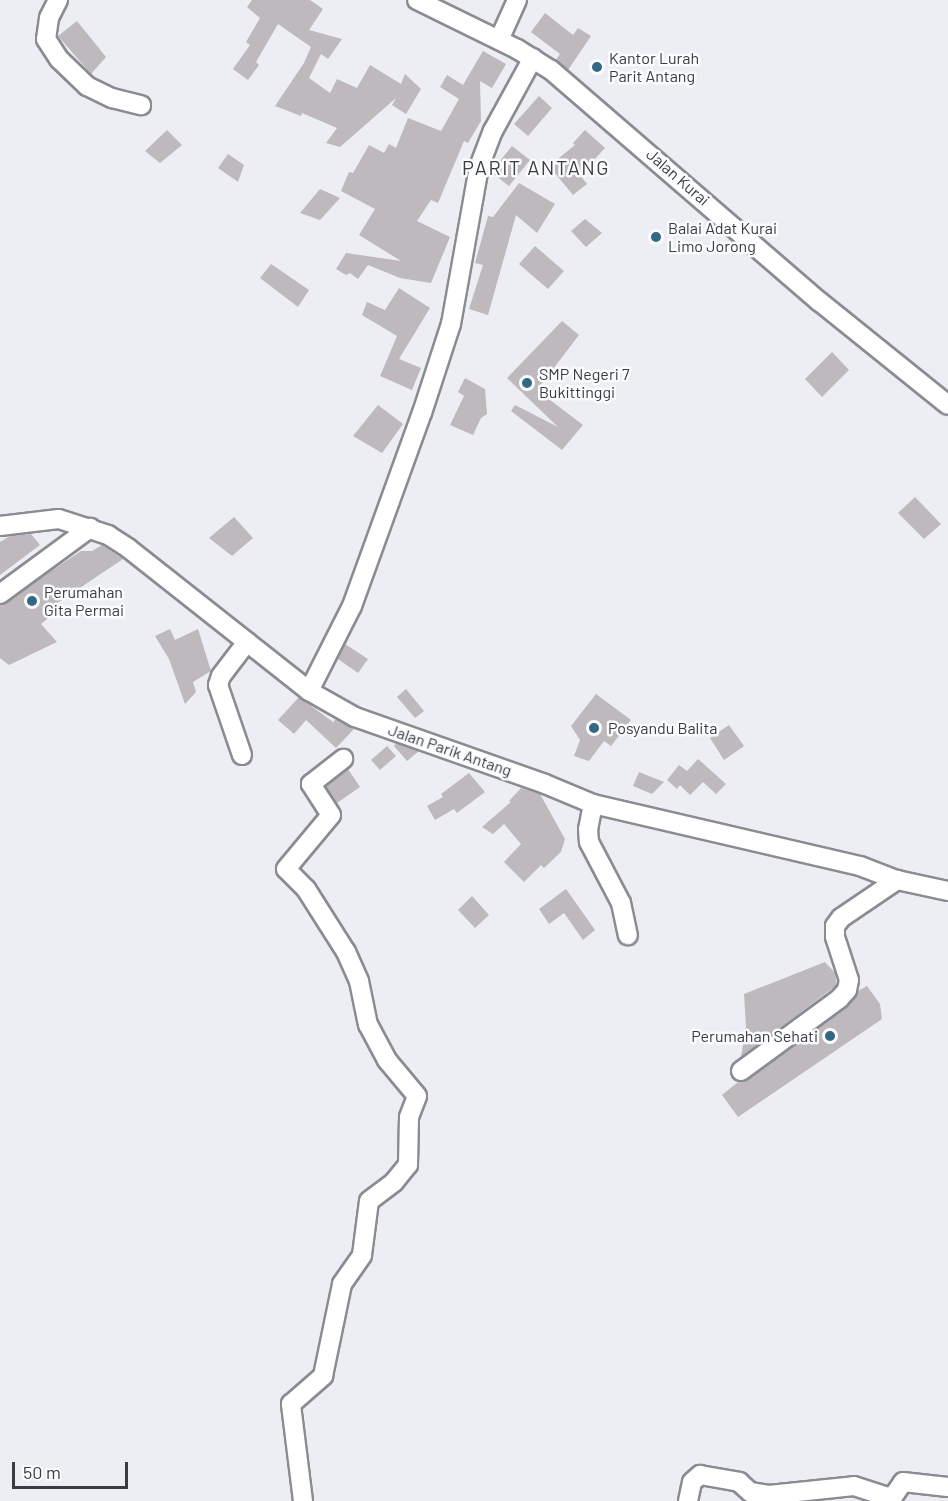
<!DOCTYPE html>
<style>
body{margin:0}
#map{position:relative;width:948px;height:1501px;overflow:hidden;background:#eceef4;font-family:Barlow,sans-serif}
div>[style]{position:absolute}
[style*='--x']{left:calc(var(--x)*1px);top:calc(var(--y)*1px);width:calc(var(--w)*1px);rotate:calc(var(--a)*1deg)}
.building>*{inset:0;background:#bdb9bd}
.roads{filter:drop-shadow(2px 0 #898c91) drop-shadow(-2px 0 #898c91) drop-shadow(0 2px #898c91) drop-shadow(0 -2px #898c91)}
.minor>*{height:18px;margin:-9px;padding:0 9px;transform-origin:9px;border-radius:9px;background:#fff}
.dots>*{width:16px;height:16px;translate:-50% -50%;box-sizing:border-box;border:3px solid #fafcff;border-radius:50%}
span{translate:-50% -50%;white-space:nowrap;text-align:center;line-height:1.15;-webkit-text-stroke:5px #fafcff;paint-order:stroke}
.poi-label{font-size:16px;color:#3b3c3e}
.left{translate:0 -50%;text-align:left}
.right{translate:-100% -50%;text-align:right}
.street-label{font-size:16px;color:#3b3c3e}
.quarter-label{font-size:20px;color:#3b3c3e;letter-spacing:1.5px}
.scale{position:absolute;left:12px;top:1462px;width:116px;height:27px;box-sizing:border-box;border:3px solid #3b3c3e;border-top:0;padding-left:8px;font-size:18px;line-height:21px;white-space:nowrap;color:#3b3c3e;-webkit-text-stroke:4px #fafcff;paint-order:stroke}
</style>
<div id="map">
<div class="building">
<div style="clip-path:polygon(252px 0,310px 0,323px 9px,309px 30px,342px 39px,328px 59px,321px 54px,309px 78px,330px 93px,337px 79px,357px 88px,370px 65px,401px 84px,405px 74px,421px 89px,406px 114px,392px 105px,396px 98px,340px 147px,326px 143px,337px 128px,302px 113px,301px 116px,275px 106px,304px 63px,311px 47px,278px 24px,256px 62px,259px 65px,248px 80px,233px 69px,250px 45px,246px 42px,260px 18px,247px 7px)"></div>
<div style="clip-path:polygon(545px 13px,573px 35px,578px 28px,591px 36px,568px 70px,556px 60px,560px 54px,531px 32px)"></div>
<div style="clip-path:polygon(77px 21px,106px 57px,91px 74px,58px 36px)"></div>
<div style="clip-path:polygon(483px 51px,506px 64px,492px 88px,480px 81px,481px 121px,468px 143px,464px 141px,438px 203px,431px 200px,417px 221px,450px 237px,431px 283px,400px 278px,368px 265px,358px 279px,350px 273px,346px 275px,336px 269px,346px 253px,401px 261px,359px 235px,375px 209px,341px 191px,349px 172px,353px 173px,369px 145px,384px 153px,389px 144px,396px 148px,408px 118px,441px 131px,459px 99px,440px 87px,447px 75px,463px 85px)"></div>
<div style="clip-path:polygon(539px 96px,552px 108px,528px 136px,514px 124px)"></div>
<div style="clip-path:polygon(167px 130px,182px 145px,160px 163px,145px 151px)"></div>
<div style="clip-path:polygon(585px 130px,605px 148px,580px 175px,587px 184px,573px 195px,549px 166px,575px 145px,573px 143px)"></div>
<div style="clip-path:polygon(512px 146px,530px 160px,509px 186px,491px 172px)"></div>
<div style="clip-path:polygon(228px 154px,244px 165px,238px 182px,218px 168px)"></div>
<div style="clip-path:polygon(519px 183px,555px 204px,537px 233px,516px 215px,488px 315px,469px 309px,483px 265px,475px 263px,488px 216px,493px 217px)"></div>
<div style="clip-path:polygon(320px 189px,340px 198px,320px 220px,300px 213px)"></div>
<div style="clip-path:polygon(585px 219px,602px 233px,586px 247px,571px 231px)"></div>
<div style="clip-path:polygon(535px 246px,564px 271px,548px 289px,519px 264px)"></div>
<div style="clip-path:polygon(271px 264px,309px 290px,298px 307px,260px 278px)"></div>
<div style="clip-path:polygon(399px 288px,430px 308px,399px 359px,421px 368px,412px 390px,380px 376px,397px 336px,362px 315px,367px 302px,385px 310px)"></div>
<div style="clip-path:polygon(562px 321px,579px 335px,537px 390px,583px 425px,562px 450px,511px 411px,515px 405px,558px 427px,507px 378px)"></div>
<div style="clip-path:polygon(832px 352px,849px 370px,822px 397px,805px 379px)"></div>
<div style="clip-path:polygon(465px 378px,485px 389px,487px 414px,481px 418px,473px 435px,450px 425px,464px 396px,458px 392px)"></div>
<div style="clip-path:polygon(378px 405px,403px 424px,382px 453px,353px 436px)"></div>
<div style="clip-path:polygon(915px 497px,941px 524px,924px 539px,898px 513px)"></div>
<div style="clip-path:polygon(234px 517px,253px 538px,232px 556px,209px 538px)"></div>
<div style="clip-path:polygon(31px 534px,40px 545px,0 575px,0 542px,10px 536px)"></div>
<div style="clip-path:polygon(102px 545px,123px 559px,50px 608px,52px 615px,41px 624px,57px 642px,9px 665px,0 658px,0 605px,81px 551px,92px 551px)"></div>
<div style="clip-path:polygon(170px 629px,175px 640px,198px 629px,211px 671px,193px 682px,196px 692px,185px 704px,169px 659px,155px 636px)"></div>
<div style="clip-path:polygon(345px 644px,368px 659px,358px 673px,338px 659px)"></div>
<div style="clip-path:polygon(406px 689px,424px 711px,415px 718px,397px 697px)"></div>
<div style="clip-path:polygon(596px 694px,631px 720px,611px 746px,604px 741px,589px 761px,574px 756px,580px 740px,571px 726px)"></div>
<div style="clip-path:polygon(299px 697px,333px 722px,336px 719px,354px 729px,336px 748px,306px 720px,294px 734px,278px 720px)"></div>
<div style="clip-path:polygon(729px 725px,744px 746px,724px 760px,710px 738px)"></div>
<div style="clip-path:polygon(396px 743px,419px 751px,407px 761px,394px 746px)"></div>
<div style="clip-path:polygon(387px 746px,396px 756px,380px 770px,371px 760px)"></div>
<div style="clip-path:polygon(698px 759px,726px 784px,716px 794px,703px 782px,690px 795px,680px 785px,677px 789px,667px 780px,679px 765px,687px 771px)"></div>
<div style="clip-path:polygon(348px 769px,360px 787px,337px 803px,326px 787px)"></div>
<div style="clip-path:polygon(639px 772px,664px 782px,652px 794px,633px 786px)"></div>
<div style="clip-path:polygon(469px 773px,485px 792px,457px 813px,454px 809px,435px 820px,427px 806px,443px 797px,441px 794px)"></div>
<div style="clip-path:polygon(521px 788px,540px 794px,565px 839px,561px 852px,544px 868px,541px 865px,524px 882px,504px 862px,521px 844px,504px 824px,493px 834px,482px 827px,511px 802px,509px 801px)"></div>
<div style="clip-path:polygon(566px 889px,595px 930px,583px 940px,564px 913px,549px 924px,539px 909px)"></div>
<div style="clip-path:polygon(472px 896px,489px 915px,475px 928px,458px 910px)"></div>
<div style="clip-path:polygon(825px 962px,835px 973px,837px 985px,741px 1057px,746px 1026px,744px 994px)"></div>
<div style="clip-path:polygon(867px 986px,880px 1004px,882px 1019px,738px 1117px,722px 1095px,738px 1082px,748px 1080px,846px 1008px,858px 991px)"></div>
</div>
<div class="roads">
<div class="minor">
<div style="--x:58;--y:0;--w:20;--a:117"></div>
<div style="--x:49;--y:18;--w:21;--a:98"></div>
<div style="--x:46;--y:39;--w:24;--a:57"></div>
<div style="--x:59;--y:59;--w:39;--a:44"></div>
<div style="--x:87;--y:86;--w:28;--a:26"></div>
<div style="--x:112;--y:98;--w:30;--a:14"></div>
<div style="--x:417;--y:0;--w:111;--a:26.1"></div>
<div style="--x:517;--y:49;--w:40;--a:32"></div>
<div style="--x:551;--y:70;--w:355;--a:40.8"></div>
<div style="--x:820;--y:302;--w:164;--a:38.8"></div>
<div style="--x:499;--y:40;--w:44;--a:-65.8"></div>
<div style="--x:0;--y:526;--w:59;--a:-6.8"></div>
<div style="--x:59;--y:519;--w:52;--a:18.1"></div>
<div style="--x:108;--y:535;--w:24;--a:33"></div>
<div style="--x:128;--y:548;--w:231;--a:38.3"></div>
<div style="--x:309;--y:691;--w:53;--a:29.5"></div>
<div style="--x:355;--y:717;--w:201;--a:19.4"></div>
<div style="--x:545;--y:784;--w:52;--a:22.6"></div>
<div style="--x:593;--y:804;--w:274;--a:13.1"></div>
<div style="--x:860;--y:866;--w:40;--a:21"></div>
<div style="--x:897;--y:880;--w:52;--a:12.2"></div>
<div style="--x:0;--y:594;--w:112;--a:-36.3"></div>
<div style="--x:309;--y:691;--w:95;--a:-63.2"></div>
<div style="--x:352;--y:606;--w:205;--a:-70.1"></div>
<div style="--x:422;--y:413;--w:94;--a:-72"></div>
<div style="--x:451;--y:324;--w:159;--a:-79.9"></div>
<div style="--x:479;--y:167;--w:39;--a:-69"></div>
<div style="--x:493;--y:131;--w:83;--a:-61.3"></div>
<div style="--x:242;--y:755;--w:74;--a:-108.9"></div>
<div style="--x:218;--y:685;--w:9;--a:-72"></div>
<div style="--x:221;--y:676;--w:43;--a:-52.6"></div>
<div style="--x:593;--y:804;--w:25;--a:101"></div>
<div style="--x:588;--y:829;--w:13;--a:86"></div>
<div style="--x:589;--y:842;--w:69;--a:62.3"></div>
<div style="--x:621;--y:903;--w:33;--a:78"></div>
<div style="--x:741;--y:1071;--w:122;--a:-36.3"></div>
<div style="--x:839;--y:999;--w:12;--a:-48"></div>
<div style="--x:847;--y:990;--w:10;--a:-79"></div>
<div style="--x:849;--y:980;--w:45;--a:-108"></div>
<div style="--x:835;--y:937;--w:11;--a:-90"></div>
<div style="--x:835;--y:926;--w:10;--a:-53"></div>
<div style="--x:841;--y:918;--w:68;--a:-34.2"></div>
<div style="--x:303;--y:1501;--w:98;--a:-97.1"></div>
<div style="--x:291;--y:1404;--w:43;--a:-41.2"></div>
<div style="--x:323;--y:1376;--w:94;--a:-78.3"></div>
<div style="--x:342;--y:1284;--w:35;--a:-55"></div>
<div style="--x:362;--y:1255;--w:54;--a:-82.6"></div>
<div style="--x:369;--y:1201;--w:31;--a:-37"></div>
<div style="--x:394;--y:1182;--w:22;--a:-51"></div>
<div style="--x:408;--y:1165;--w:48;--a:-88.8"></div>
<div style="--x:409;--y:1117;--w:22;--a:-69"></div>
<div style="--x:417;--y:1096;--w:47;--a:-129.8"></div>
<div style="--x:387;--y:1060;--w:40;--a:-118"></div>
<div style="--x:368;--y:1025;--w:45;--a:-101.6"></div>
<div style="--x:359;--y:981;--w:32;--a:-114"></div>
<div style="--x:346;--y:952;--w:75;--a:-122.4"></div>
<div style="--x:306;--y:889;--w:28;--a:-135"></div>
<div style="--x:286;--y:869;--w:70;--a:-50.2"></div>
<div style="--x:331;--y:815;--w:37;--a:-123"></div>
<div style="--x:311;--y:784;--w:41;--a:-38"></div>
<div style="--x:688;--y:1501;--w:19;--a:-78"></div>
<div style="--x:692;--y:1482;--w:11;--a:-41"></div>
<div style="--x:700;--y:1475;--w:40;--a:10"></div>
<div style="--x:739;--y:1482;--w:15;--a:42"></div>
<div style="--x:750;--y:1492;--w:19;--a:9"></div>
<div style="--x:769;--y:1495;--w:85;--a:-6"></div>
<div style="--x:854;--y:1486;--w:40;--a:18"></div>
<div style="--x:892;--y:1498;--w:19;--a:-55"></div>
<div style="--x:903;--y:1482;--w:45;--a:6.3"></div>
</div>
</div>
<div class="dots">
<div style="left:597px;top:67px;background:#336884"></div>
<div style="left:656px;top:237px;background:#336884"></div>
<div style="left:527px;top:383px;background:#336884"></div>
<div style="left:32px;top:601px;background:#336884"></div>
<div style="left:594px;top:728px;background:#336884"></div>
<div style="left:830px;top:1036px;background:#336884"></div>
</div>
<div class="poi-label">
<span class="left" style="left:609px;top:67px">Kantor Lurah<br>Parit Antang</span>
<span class="left" style="left:668px;top:237px">Balai Adat Kurai<br>Limo Jorong</span>
<span class="left" style="left:539px;top:383px">SMP Negeri 7<br>Bukittinggi</span>
<span class="left" style="left:44px;top:601px">Perumahan<br>Gita Permai</span>
<span class="left" style="left:608px;top:728px">Posyandu Balita</span>
<span class="right" style="left:818px;top:1036px">Perumahan Sehati</span>
</div>
<div class="street-label">
<span style="left:678px;top:177px;rotate:41deg">Jalan Kurai</span>
<span style="left:450px;top:750px;rotate:19deg">Jalan Parik Antang</span>
</div>
<div class="quarter-label">
<span style="left:536px;top:167px">PARIT ANTANG</span>
</div>
<div class="scale">50 m</div>
</div>
